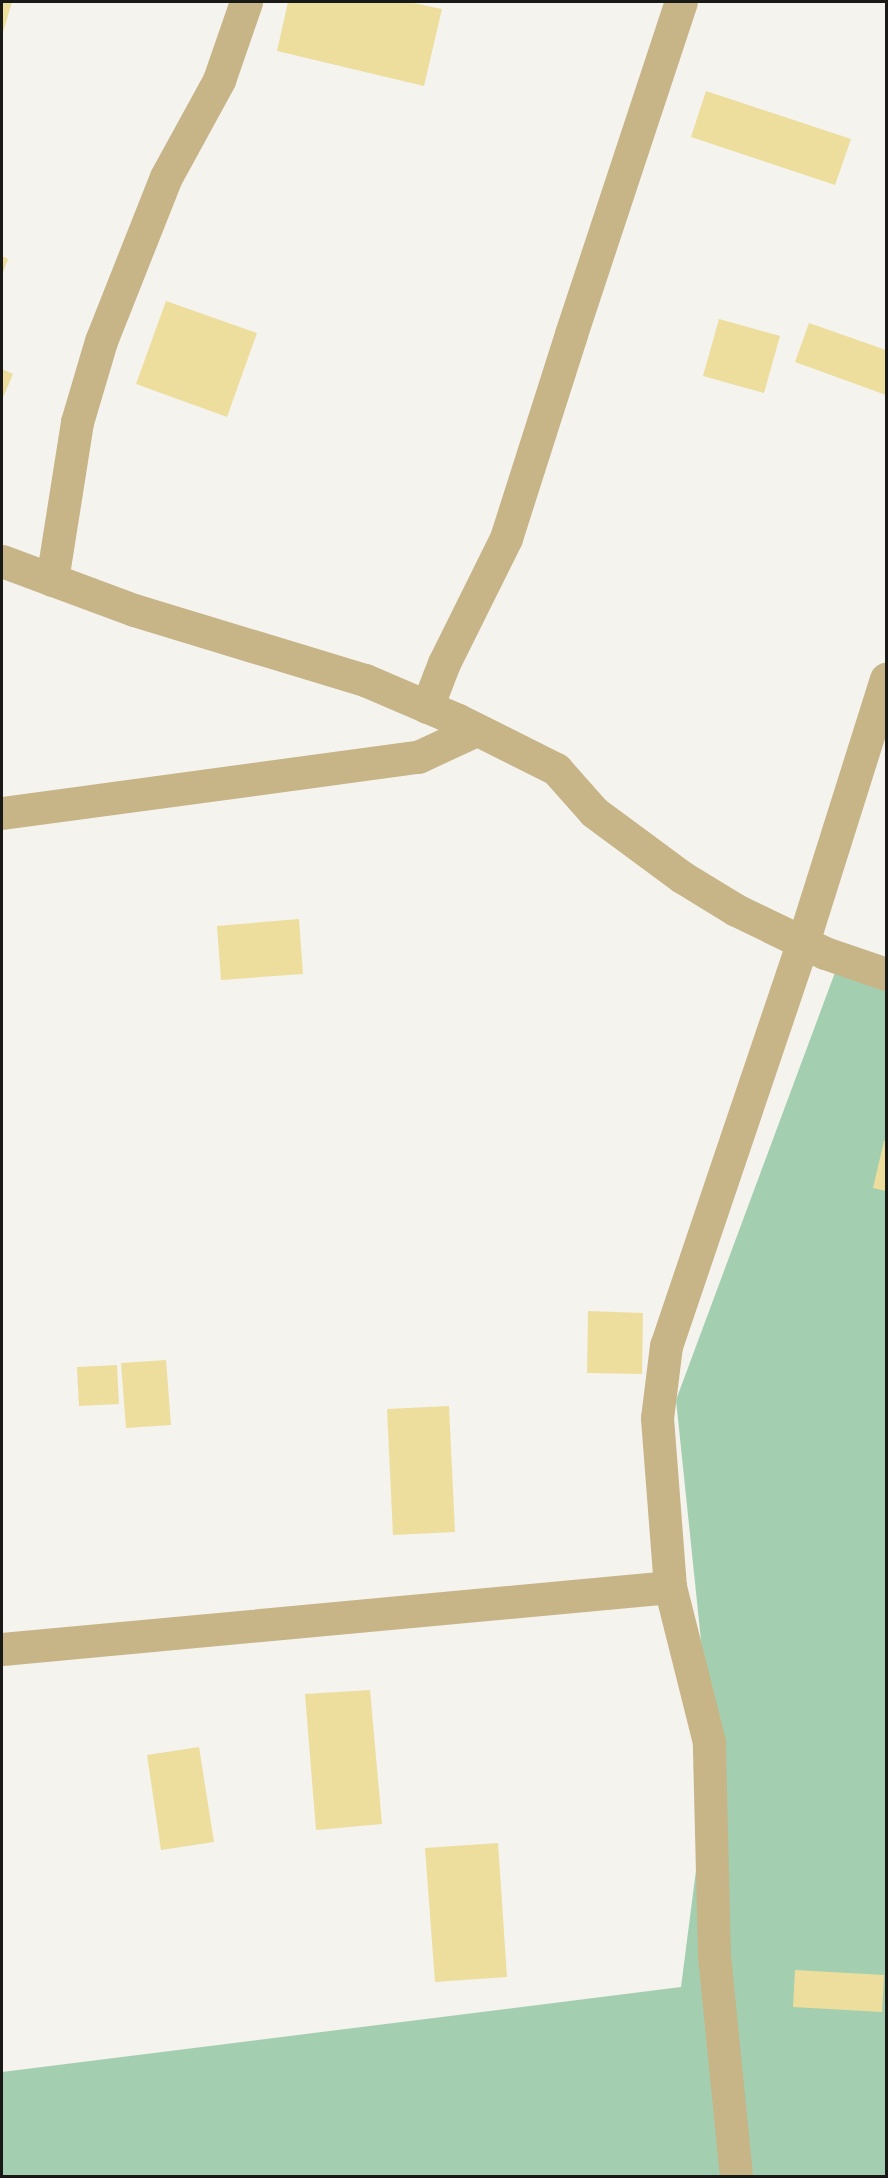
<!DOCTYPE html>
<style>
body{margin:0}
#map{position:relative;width:888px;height:2178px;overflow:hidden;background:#f4f3ed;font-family:Inter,sans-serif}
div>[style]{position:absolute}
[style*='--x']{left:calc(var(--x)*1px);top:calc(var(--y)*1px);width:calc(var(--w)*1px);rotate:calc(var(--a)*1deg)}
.green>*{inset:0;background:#a3cfb0}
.building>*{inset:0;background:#edde9e}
.minor>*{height:33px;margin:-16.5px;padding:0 16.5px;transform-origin:16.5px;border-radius:16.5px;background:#c7b487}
span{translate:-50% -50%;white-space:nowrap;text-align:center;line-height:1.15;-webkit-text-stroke:5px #fff;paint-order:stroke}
.frame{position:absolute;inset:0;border:3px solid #191917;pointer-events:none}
</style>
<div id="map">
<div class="green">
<div style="clip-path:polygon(840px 959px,886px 985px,886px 2176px,2px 2176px,2px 2072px,681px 1987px,712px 1746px,676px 1400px)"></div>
</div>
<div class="building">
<div style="clip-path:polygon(2px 2px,12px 2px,2px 36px)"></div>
<div style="clip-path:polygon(288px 2px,409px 2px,442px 9px,424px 86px,277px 51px)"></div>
<div style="clip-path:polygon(706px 91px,851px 139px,835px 185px,691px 137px)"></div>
<div style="clip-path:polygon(2px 256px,8px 259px,2px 275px)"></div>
<div style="clip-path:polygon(166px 301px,257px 333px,227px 417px,136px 384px)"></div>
<div style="clip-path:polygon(719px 319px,780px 336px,764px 393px,703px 376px)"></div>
<div style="clip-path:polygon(809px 323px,886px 350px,886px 395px,795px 362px)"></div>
<div style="clip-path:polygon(2px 369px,13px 374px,2px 400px)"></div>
<div style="clip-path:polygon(299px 919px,303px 974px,221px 980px,217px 926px)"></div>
<div style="clip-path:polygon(884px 1141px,886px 1141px,886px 1191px,873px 1188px)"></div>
<div style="clip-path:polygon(588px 1311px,643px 1313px,642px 1374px,587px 1373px)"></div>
<div style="clip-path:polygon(166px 1360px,171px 1425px,126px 1428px,121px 1363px)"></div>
<div style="clip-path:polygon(117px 1365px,119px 1404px,79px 1406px,77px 1367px)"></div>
<div style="clip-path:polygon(449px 1406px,455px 1532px,393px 1535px,387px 1409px)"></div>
<div style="clip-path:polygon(370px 1690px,382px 1824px,316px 1830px,305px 1694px)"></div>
<div style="clip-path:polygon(199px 1747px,214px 1842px,161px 1850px,147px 1755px)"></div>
<div style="clip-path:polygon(498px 1843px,507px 1977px,435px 1982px,425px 1848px)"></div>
<div style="clip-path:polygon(795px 1970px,884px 1975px,882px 2012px,793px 2007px)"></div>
</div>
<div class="minor">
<div style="--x:2;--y:561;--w:141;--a:20.4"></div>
<div style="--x:134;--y:610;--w:241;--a:16.9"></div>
<div style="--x:365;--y:680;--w:101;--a:23.3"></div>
<div style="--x:458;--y:720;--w:110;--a:26.6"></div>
<div style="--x:556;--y:769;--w:57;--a:48.5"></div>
<div style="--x:594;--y:812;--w:109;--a:36.5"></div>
<div style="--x:682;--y:877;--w:63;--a:31.4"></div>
<div style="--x:736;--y:910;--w:99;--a:25.8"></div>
<div style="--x:825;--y:953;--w:65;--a:19"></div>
<div style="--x:52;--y:580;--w:160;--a:-81"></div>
<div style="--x:77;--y:422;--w:84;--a:-73.5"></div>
<div style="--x:101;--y:341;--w:176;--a:-68.4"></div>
<div style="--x:166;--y:177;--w:111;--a:-61.3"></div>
<div style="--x:219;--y:80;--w:83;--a:-70.9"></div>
<div style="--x:427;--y:707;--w:47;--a:-68.9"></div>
<div style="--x:444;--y:663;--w:140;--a:-63.6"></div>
<div style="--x:506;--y:538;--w:214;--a:-72.3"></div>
<div style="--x:571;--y:334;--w:350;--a:-71.7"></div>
<div style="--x:2;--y:813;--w:420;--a:-7.7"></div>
<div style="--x:418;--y:757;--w:64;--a:-25"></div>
<div style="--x:2;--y:1649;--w:671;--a:-5.3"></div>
<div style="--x:736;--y:2176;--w:223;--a:-95.7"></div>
<div style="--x:714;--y:1954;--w:212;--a:-91.4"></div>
<div style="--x:709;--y:1742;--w:160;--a:-104.1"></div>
<div style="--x:670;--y:1587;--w:169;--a:-94.4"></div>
<div style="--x:657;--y:1418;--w:73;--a:-82.9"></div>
<div style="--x:666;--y:1346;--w:427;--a:-71.3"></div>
<div style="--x:803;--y:942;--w:276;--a:-72.5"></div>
</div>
<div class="frame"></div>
</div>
